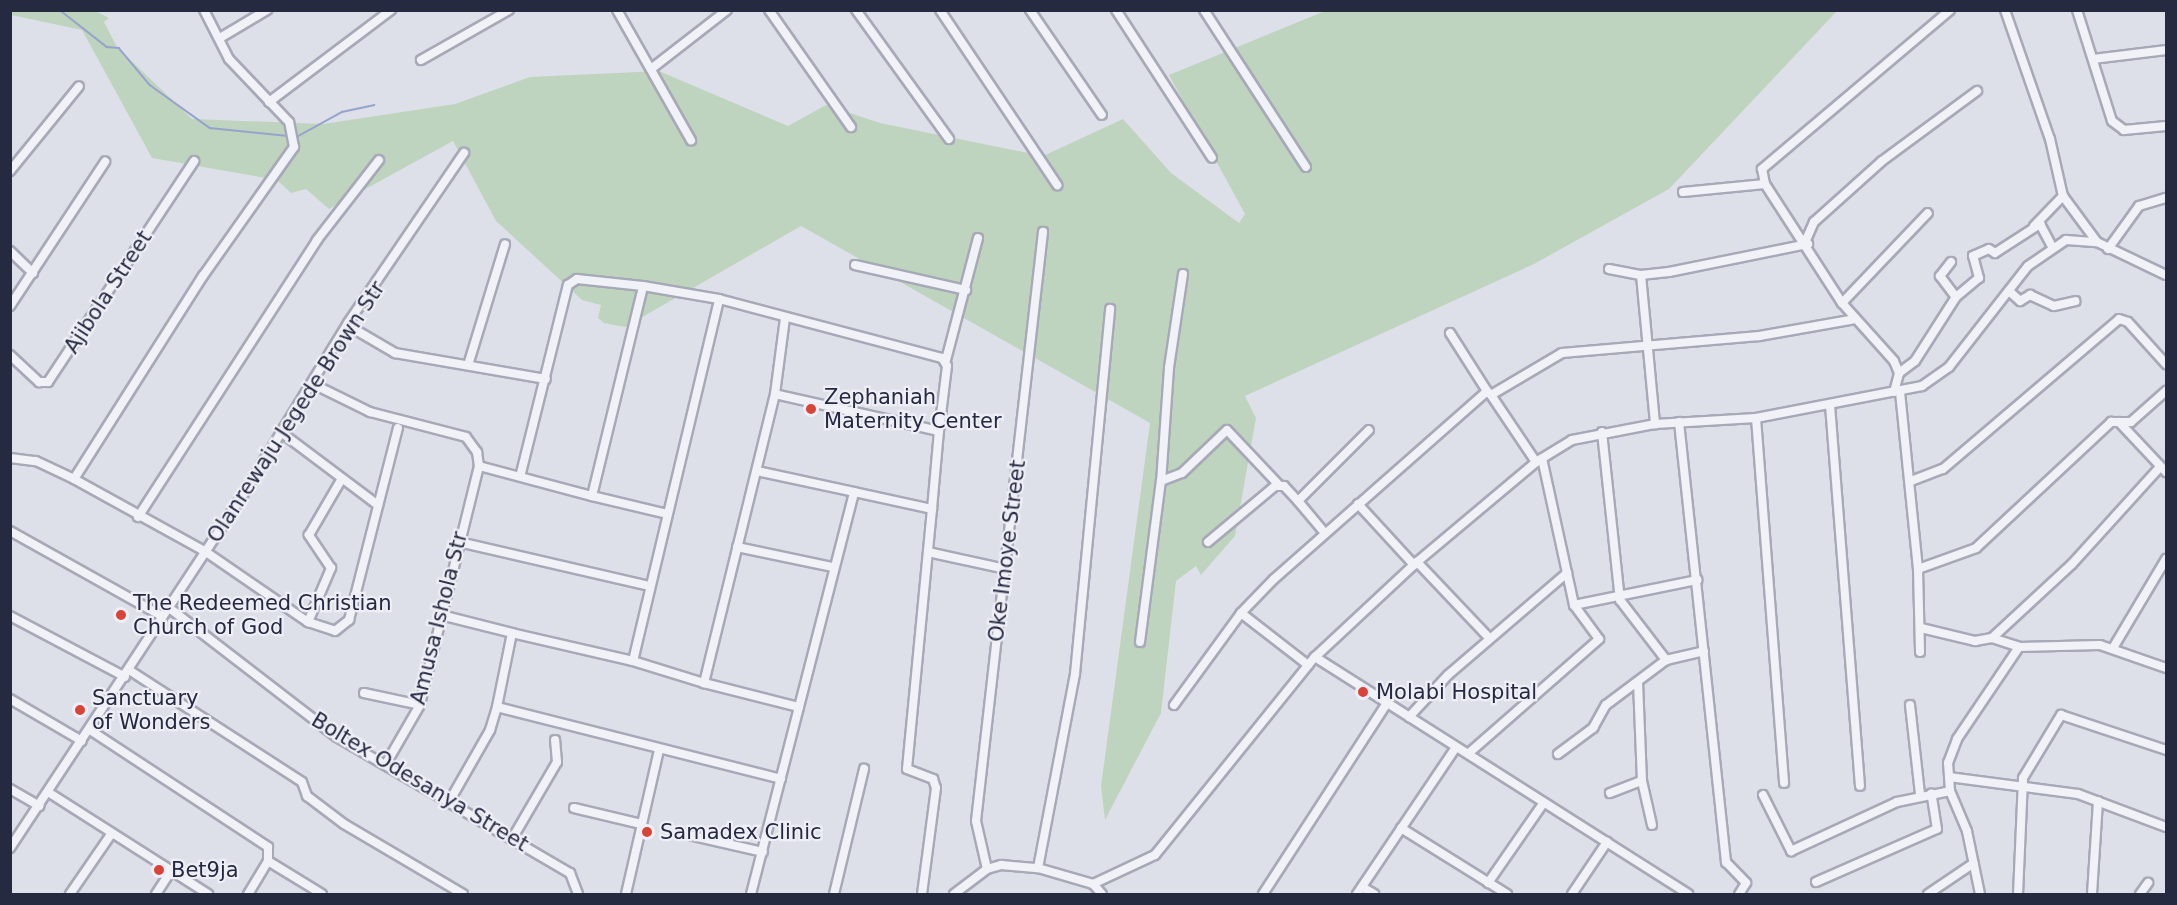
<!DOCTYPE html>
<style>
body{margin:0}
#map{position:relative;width:2177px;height:905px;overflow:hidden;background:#dee0e9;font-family:"DejaVu Sans",sans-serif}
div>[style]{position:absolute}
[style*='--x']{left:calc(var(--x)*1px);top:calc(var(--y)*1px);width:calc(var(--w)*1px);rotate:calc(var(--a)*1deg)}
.green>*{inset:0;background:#bfd4be}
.stream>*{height:1.5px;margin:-0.75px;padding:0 0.75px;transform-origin:0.75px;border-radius:0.75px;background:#96a4cc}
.roads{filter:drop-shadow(2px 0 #a7a9b7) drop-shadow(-2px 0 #a7a9b7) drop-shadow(0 2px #a7a9b7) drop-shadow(0 -2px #a7a9b7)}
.minor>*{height:8px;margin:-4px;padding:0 4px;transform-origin:4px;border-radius:4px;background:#f1f2f7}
.dots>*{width:16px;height:16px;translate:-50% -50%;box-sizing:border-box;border:3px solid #eeeff6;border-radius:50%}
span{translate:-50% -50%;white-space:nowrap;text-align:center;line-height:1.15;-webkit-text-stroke:4.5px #eeeff6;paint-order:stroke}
.street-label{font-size:21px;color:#262a41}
.poi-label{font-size:21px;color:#262a41}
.left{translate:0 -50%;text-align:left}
.frame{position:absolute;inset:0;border:12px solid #262a41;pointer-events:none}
</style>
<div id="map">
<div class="green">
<div style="clip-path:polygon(11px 11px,96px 11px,109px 18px,104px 22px,117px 47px,192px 119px,323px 124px,455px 104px,530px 77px,659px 71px,788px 126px,826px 105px,880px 123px,1043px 156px,1123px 119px,1171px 173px,1239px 223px,1245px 214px,1169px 75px,1325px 11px,1837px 11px,1669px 189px,1534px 264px,1245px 396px,1256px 418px,1235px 536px,1201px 575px,1196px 566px,1176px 581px,1161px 713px,1105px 820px,1101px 786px,1150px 423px,801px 226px,625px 327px,604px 323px,598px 318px,601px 305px,582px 300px,496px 221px,453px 141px,329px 209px,306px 189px,291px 193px,277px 180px,152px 158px,82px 30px,11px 15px)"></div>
</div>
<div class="stream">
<div style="--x:60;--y:10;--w:60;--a:38.2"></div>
<div style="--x:107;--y:47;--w:12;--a:5"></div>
<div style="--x:119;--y:48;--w:48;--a:50"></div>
<div style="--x:150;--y:85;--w:74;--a:35.6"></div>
<div style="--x:210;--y:128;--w:78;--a:5.9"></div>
<div style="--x:295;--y:138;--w:54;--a:-29"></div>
<div style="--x:342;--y:112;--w:33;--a:-12"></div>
</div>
<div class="roads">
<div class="minor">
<div style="--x:617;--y:10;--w:150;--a:60.4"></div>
<div style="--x:769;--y:10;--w:143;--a:55"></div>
<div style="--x:856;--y:10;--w:159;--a:54.2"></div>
<div style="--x:940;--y:10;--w:211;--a:56.2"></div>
<div style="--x:1030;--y:10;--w:127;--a:55.6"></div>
<div style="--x:1116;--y:10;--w:176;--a:57"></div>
<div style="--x:1204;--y:10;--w:187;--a:57"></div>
<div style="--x:2005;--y:10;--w:137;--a:70.8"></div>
<div style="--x:2050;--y:139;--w:58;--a:77.2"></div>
<div style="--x:2063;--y:196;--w:57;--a:53.5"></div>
<div style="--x:2077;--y:10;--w:116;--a:72.5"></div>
<div style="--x:2112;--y:121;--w:15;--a:37"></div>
<div style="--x:2124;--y:130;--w:42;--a:-5.4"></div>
<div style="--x:220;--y:38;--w:55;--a:-30.8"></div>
<div style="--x:2093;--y:59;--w:74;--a:-7"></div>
<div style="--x:421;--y:60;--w:101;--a:-29.6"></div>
<div style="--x:651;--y:69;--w:96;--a:-37.8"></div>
<div style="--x:269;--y:102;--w:153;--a:-37"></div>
<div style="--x:10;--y:171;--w:109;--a:-50.9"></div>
<div style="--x:1683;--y:192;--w:82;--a:-5.6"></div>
<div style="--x:2034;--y:226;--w:42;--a:-46"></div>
<div style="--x:1806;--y:240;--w:20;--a:-66"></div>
<div style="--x:1814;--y:222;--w:91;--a:-41.9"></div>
<div style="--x:1882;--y:161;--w:118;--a:-36.4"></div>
<div style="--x:2108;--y:249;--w:53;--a:-54.2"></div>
<div style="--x:2139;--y:206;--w:28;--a:-17"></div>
<div style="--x:10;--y:251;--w:32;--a:44"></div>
<div style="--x:1951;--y:262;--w:18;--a:128"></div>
<div style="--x:1940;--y:276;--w:26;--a:53"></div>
<div style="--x:855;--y:265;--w:114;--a:12.7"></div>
<div style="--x:1609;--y:269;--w:33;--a:11"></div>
<div style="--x:1641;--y:275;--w:28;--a:-6"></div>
<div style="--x:1669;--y:272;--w:142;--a:-11.4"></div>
<div style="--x:1183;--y:274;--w:95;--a:98.5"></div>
<div style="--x:1169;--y:368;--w:113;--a:94"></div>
<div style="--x:1161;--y:481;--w:22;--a:-21"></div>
<div style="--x:1182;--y:473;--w:62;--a:-43.7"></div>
<div style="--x:1227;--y:430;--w:76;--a:46.6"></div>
<div style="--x:1641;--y:275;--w:150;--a:84.6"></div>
<div style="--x:2009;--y:291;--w:15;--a:42"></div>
<div style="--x:2020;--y:301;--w:12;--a:-31"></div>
<div style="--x:2030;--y:295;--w:26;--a:25"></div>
<div style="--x:2054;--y:306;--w:22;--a:-13"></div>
<div style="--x:719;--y:299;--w:231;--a:14.8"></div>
<div style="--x:942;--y:358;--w:9;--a:58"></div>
<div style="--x:947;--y:366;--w:65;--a:97"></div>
<div style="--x:939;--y:431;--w:168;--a:-167.3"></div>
<div style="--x:775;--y:394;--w:298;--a:103.8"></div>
<div style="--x:704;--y:683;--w:74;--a:-162.8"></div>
<div style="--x:633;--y:661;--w:372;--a:-76.6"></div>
<div style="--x:1842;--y:303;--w:124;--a:-46.3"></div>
<div style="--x:10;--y:306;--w:173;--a:-56.6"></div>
<div style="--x:354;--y:329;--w:48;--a:30.3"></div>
<div style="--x:395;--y:353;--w:153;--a:9.8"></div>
<div style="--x:1450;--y:333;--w:69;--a:57.5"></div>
<div style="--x:10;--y:355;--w:40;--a:43"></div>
<div style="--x:39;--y:382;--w:9;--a:0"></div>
<div style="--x:48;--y:382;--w:265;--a:-56.5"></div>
<div style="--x:946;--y:360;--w:126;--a:-75.3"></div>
<div style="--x:469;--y:362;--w:123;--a:-73"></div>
<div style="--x:1899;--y:373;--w:20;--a:-37"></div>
<div style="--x:1915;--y:361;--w:76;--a:-57.4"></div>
<div style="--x:1956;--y:297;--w:30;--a:-40"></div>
<div style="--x:1979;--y:278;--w:23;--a:-105"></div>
<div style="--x:1973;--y:256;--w:17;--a:-24"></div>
<div style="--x:1989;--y:249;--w:7;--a:34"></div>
<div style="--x:1995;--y:253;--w:54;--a:-32.8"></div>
<div style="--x:2040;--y:224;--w:26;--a:62"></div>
<div style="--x:313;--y:384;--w:64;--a:26.2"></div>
<div style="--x:370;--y:412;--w:99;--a:14.6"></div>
<div style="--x:466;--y:437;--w:19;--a:54"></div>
<div style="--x:477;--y:452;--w:14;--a:82"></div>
<div style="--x:479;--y:466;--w:246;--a:103.9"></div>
<div style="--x:420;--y:705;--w:68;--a:120"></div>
<div style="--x:1894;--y:392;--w:20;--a:-75"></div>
<div style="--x:1899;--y:373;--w:13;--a:-113"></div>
<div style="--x:1894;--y:361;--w:78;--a:-131.9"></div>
<div style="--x:1842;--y:303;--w:142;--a:-122.9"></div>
<div style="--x:1765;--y:184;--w:15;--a:-101"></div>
<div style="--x:1762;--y:169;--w:246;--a:-40.2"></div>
<div style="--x:1900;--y:392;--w:178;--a:84.2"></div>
<div style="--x:1918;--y:569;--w:83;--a:88.6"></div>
<div style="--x:775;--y:394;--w:77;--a:-82.5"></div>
<div style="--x:1491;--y:395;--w:81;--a:56.1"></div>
<div style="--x:1830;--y:405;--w:382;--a:85.5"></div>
<div style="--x:1756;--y:418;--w:366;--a:85.6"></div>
<div style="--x:1679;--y:422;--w:443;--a:83.9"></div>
<div style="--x:1726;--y:862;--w:29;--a:46"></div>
<div style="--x:1746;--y:883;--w:13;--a:122"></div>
<div style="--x:2119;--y:422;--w:69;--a:46.8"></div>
<div style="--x:1602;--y:432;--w:169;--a:83.9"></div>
<div style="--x:1620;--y:600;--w:76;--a:52.5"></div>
<div style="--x:282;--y:433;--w:120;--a:36.9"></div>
<div style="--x:10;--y:458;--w:26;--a:7"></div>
<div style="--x:36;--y:461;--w:42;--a:25.3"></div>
<div style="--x:74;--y:479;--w:151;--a:28.9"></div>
<div style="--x:206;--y:552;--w:124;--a:34.5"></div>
<div style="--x:308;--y:622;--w:28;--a:18"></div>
<div style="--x:335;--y:631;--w:18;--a:-38"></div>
<div style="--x:349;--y:620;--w:198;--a:-75.7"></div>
<div style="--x:479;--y:466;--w:117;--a:14.9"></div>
<div style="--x:592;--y:496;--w:216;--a:-76.3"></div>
<div style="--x:643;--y:286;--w:77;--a:9.7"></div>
<div style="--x:757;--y:471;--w:99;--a:12.2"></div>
<div style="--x:521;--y:473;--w:194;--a:-76"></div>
<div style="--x:568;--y:285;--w:11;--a:-34"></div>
<div style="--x:577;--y:279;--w:66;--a:6.1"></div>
<div style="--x:74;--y:479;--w:241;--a:-57.6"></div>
<div style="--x:203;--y:276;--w:158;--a:-54.8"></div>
<div style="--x:294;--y:147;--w:25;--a:-101"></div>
<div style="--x:289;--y:122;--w:87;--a:-133.6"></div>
<div style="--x:229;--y:59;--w:55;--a:-117"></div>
<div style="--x:1911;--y:481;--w:34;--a:-21"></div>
<div style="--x:1943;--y:469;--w:231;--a:-40.4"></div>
<div style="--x:2119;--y:319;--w:9;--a:18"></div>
<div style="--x:2128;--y:322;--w:57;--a:47.9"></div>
<div style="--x:592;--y:496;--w:77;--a:13.5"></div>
<div style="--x:1358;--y:504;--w:83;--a:47.4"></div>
<div style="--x:932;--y:509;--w:78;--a:-84.9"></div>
<div style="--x:138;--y:517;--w:330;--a:-57.1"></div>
<div style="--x:317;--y:240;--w:101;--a:-52.2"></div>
<div style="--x:10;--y:531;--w:174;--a:29.2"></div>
<div style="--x:1324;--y:532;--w:40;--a:-130"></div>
<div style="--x:1298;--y:501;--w:100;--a:-45"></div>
<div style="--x:459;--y:542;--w:196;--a:13"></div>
<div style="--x:1208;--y:542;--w:87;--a:-39.9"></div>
<div style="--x:1275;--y:486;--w:9;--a:0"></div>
<div style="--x:1284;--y:486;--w:21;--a:47"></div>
<div style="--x:737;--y:547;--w:98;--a:11.8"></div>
<div style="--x:928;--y:552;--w:79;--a:12.4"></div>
<div style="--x:1417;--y:562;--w:105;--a:46.5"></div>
<div style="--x:1918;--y:569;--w:62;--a:-19.9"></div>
<div style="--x:1976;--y:548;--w:185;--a:-43"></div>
<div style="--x:2111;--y:422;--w:20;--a:0"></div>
<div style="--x:2131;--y:422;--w:47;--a:-41.5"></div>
<div style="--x:1574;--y:605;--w:126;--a:-11.5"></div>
<div style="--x:168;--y:607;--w:213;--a:37.6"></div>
<div style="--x:337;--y:737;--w:270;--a:30.3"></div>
<div style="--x:570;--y:873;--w:22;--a:69"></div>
<div style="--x:1241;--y:613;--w:85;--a:37.8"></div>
<div style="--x:441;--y:615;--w:73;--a:14.2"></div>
<div style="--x:10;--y:616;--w:130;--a:27.9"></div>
<div style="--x:308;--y:622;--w:59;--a:-66.9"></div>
<div style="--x:331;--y:568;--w:40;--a:-124"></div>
<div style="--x:309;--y:535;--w:64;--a:-59.8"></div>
<div style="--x:1921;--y:628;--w:56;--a:13.5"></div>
<div style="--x:1975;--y:641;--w:17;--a:-10"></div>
<div style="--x:1992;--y:638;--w:109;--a:-42.8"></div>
<div style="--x:2072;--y:564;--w:131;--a:-47.8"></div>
<div style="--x:1992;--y:638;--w:28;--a:18"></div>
<div style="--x:1140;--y:642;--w:162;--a:-82.6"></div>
<div style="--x:2113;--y:648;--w:104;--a:-59.2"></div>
<div style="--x:1315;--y:657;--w:442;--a:32.4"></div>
<div style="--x:633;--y:661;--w:124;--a:-167"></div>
<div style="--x:512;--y:633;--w:76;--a:101.5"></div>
<div style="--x:497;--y:707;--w:293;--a:14.2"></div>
<div style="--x:129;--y:670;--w:206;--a:32.9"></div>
<div style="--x:302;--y:782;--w:15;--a:70"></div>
<div style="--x:307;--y:796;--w:46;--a:37.1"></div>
<div style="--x:344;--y:824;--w:138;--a:30.5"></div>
<div style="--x:1638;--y:682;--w:99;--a:87.7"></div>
<div style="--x:1642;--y:781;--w:45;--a:77.2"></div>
<div style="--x:704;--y:683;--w:98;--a:14.2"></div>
<div style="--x:364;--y:693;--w:57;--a:12.1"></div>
<div style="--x:10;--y:699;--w:83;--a:30.3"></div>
<div style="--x:1174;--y:705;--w:114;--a:-53.9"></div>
<div style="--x:1241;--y:613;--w:47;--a:-45.9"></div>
<div style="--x:1274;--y:579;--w:284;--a:-41.4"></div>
<div style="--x:1487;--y:391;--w:6;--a:45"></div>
<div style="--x:1491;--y:395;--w:82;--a:-30.6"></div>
<div style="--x:1562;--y:353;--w:198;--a:-4.9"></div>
<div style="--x:1759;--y:336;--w:97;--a:-10"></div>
<div style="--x:1910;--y:705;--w:90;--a:83.6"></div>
<div style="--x:1409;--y:717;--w:57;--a:-47.1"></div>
<div style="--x:1448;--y:675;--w:157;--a:-40.6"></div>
<div style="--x:90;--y:730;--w:213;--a:33.3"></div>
<div style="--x:268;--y:847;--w:14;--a:90"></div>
<div style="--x:268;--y:861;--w:39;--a:121"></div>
<div style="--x:1469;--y:753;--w:173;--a:-41.2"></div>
<div style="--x:1599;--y:639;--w:42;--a:-126.3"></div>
<div style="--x:1574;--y:605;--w:150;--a:-102.3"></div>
<div style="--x:1558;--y:754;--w:44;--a:-36.6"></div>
<div style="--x:1593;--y:728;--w:26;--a:-61"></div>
<div style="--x:1606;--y:705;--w:75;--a:-36.9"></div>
<div style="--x:1666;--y:660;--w:39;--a:-13"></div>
<div style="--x:1949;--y:777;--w:130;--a:7.5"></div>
<div style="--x:2078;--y:794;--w:94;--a:20.6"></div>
<div style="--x:10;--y:789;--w:34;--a:30"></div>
<div style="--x:48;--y:792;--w:190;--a:32.5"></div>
<div style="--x:1610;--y:793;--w:34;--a:-21"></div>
<div style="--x:1763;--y:795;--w:63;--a:63.4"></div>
<div style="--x:1791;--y:851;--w:117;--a:-24.8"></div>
<div style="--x:1897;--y:802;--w:54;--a:-11.7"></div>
<div style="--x:449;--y:802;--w:83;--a:-60.3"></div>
<div style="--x:490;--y:730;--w:24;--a:-73"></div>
<div style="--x:574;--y:808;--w:69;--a:13.4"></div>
<div style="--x:1401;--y:828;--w:125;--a:31.9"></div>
<div style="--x:680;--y:833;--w:85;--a:12.9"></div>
<div style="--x:512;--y:839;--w:89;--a:-59.7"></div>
<div style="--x:557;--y:762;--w:22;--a:-95"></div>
<div style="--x:10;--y:848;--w:425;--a:-56.6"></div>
<div style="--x:244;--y:493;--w:199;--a:-58.5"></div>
<div style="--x:348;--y:323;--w:206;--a:-55.7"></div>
<div style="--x:268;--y:861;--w:63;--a:31.4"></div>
<div style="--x:1038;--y:868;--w:197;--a:-79.2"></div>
<div style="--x:1075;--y:674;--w:367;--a:-84.5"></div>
<div style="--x:987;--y:869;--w:49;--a:-102.9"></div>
<div style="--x:976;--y:821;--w:593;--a:-83.51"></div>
<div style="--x:1816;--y:882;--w:132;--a:-23.7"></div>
<div style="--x:1937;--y:829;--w:36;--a:-99"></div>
<div style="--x:1488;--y:883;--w:98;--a:-55.3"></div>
<div style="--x:1093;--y:884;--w:13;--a:48"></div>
<div style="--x:1362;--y:887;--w:14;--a:30"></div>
<div style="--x:70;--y:894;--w:74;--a:-55.5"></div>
<div style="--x:156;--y:894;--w:27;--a:-57"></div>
<div style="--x:626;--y:894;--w:148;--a:-77.1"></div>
<div style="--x:751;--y:894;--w:415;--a:-75.6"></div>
<div style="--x:854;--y:492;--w:80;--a:12.3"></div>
<div style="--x:932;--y:509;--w:261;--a:95.5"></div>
<div style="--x:907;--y:769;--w:28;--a:21"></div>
<div style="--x:933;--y:779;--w:9;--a:72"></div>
<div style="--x:936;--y:788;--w:107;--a:97.5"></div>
<div style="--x:834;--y:894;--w:129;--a:-76.5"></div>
<div style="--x:954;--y:894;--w:41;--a:-37.1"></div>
<div style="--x:987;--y:869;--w:15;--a:-16"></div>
<div style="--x:1001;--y:865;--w:37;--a:5"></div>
<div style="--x:1038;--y:868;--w:57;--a:16.2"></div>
<div style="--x:1093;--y:884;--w:68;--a:-25.1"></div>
<div style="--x:1155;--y:855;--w:255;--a:-51.1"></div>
<div style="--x:1315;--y:657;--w:139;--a:-43"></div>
<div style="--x:1417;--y:562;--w:155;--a:-40"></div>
<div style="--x:1536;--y:462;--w:42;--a:-31.4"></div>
<div style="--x:1572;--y:440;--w:85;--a:-10.9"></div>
<div style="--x:1655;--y:424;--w:101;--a:-3.4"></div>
<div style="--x:1756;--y:418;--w:169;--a:-10.9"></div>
<div style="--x:1922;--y:386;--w:33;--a:-35"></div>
<div style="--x:1949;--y:367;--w:128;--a:-52"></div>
<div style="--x:2028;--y:266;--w:46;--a:-34.4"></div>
<div style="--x:2066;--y:240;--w:31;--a:4"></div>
<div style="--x:2097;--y:242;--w:76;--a:25.6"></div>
<div style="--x:1263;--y:894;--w:228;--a:-57"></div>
<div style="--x:1357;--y:894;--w:177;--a:-56"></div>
<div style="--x:1572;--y:894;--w:63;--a:-56.1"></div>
<div style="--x:1928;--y:894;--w:55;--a:-34"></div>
<div style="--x:1980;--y:894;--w:64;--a:-101.7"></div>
<div style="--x:1967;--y:831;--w:43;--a:-113"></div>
<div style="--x:1950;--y:791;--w:28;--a:-94"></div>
<div style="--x:1948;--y:763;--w:26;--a:-69"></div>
<div style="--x:1957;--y:739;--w:111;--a:-56"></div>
<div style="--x:2019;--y:647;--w:81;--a:-1.4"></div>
<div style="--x:2100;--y:645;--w:70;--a:19.2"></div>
<div style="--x:2018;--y:894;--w:116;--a:-87.5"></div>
<div style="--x:2023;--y:778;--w:74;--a:-58.9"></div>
<div style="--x:2061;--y:715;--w:111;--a:18.4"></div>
<div style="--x:2092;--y:894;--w:93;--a:-86.3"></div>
<div style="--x:2140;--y:894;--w:14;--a:-54"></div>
</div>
</div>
<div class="dots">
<div style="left:811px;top:409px;background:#d94438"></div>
<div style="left:121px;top:615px;background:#d94438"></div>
<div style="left:1363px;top:692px;background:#d94438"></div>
<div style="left:80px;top:710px;background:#d94438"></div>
<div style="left:647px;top:832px;background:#d94438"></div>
<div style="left:159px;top:870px;background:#d94438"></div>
</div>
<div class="street-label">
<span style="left:108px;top:292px;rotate:-57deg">Ajibola Street</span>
<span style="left:296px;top:412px;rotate:-57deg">Olanrewaju Jegede Brown Str</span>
<span style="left:1007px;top:551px;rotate:-83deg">Oke Imoye Street</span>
<span style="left:439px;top:618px;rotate:-76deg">Amusa Ishola Str</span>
<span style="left:420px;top:782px;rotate:31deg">Boltex Odesanya Street</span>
</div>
<div class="poi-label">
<span class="left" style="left:824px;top:409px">Zephaniah<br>Maternity Center</span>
<span class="left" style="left:133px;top:615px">The Redeemed Christian<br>Church of God</span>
<span class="left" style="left:1376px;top:692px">Molabi Hospital</span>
<span class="left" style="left:92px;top:710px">Sanctuary<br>of Wonders</span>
<span class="left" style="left:660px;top:832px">Samadex Clinic</span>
<span class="left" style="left:171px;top:870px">Bet9ja</span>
</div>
<div class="frame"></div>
</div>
